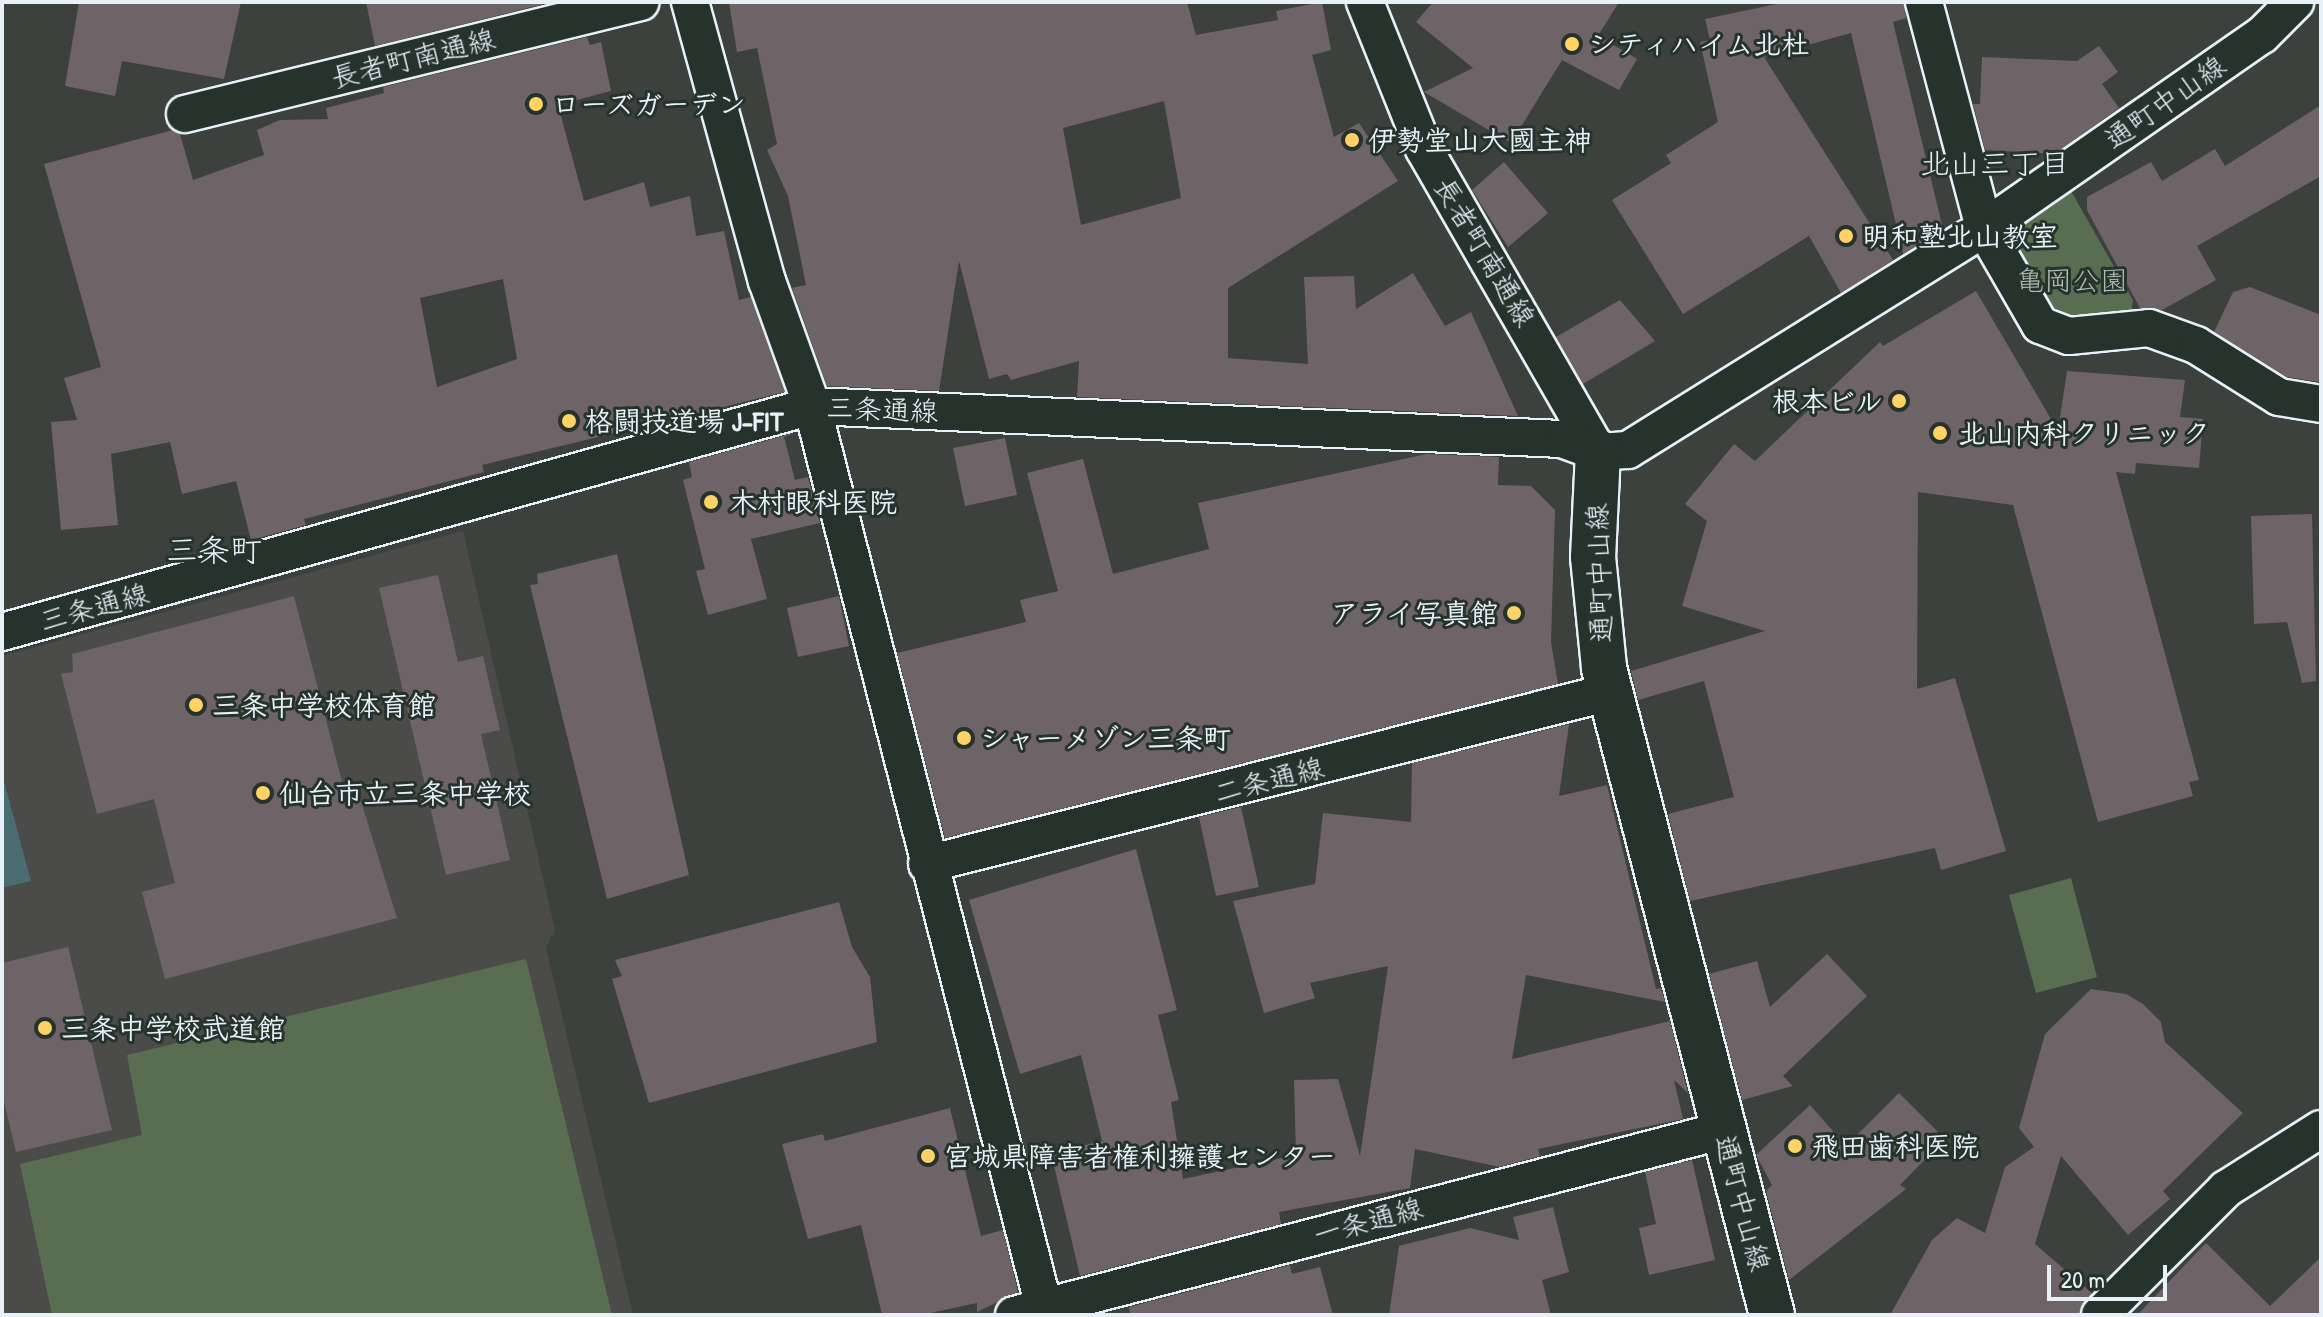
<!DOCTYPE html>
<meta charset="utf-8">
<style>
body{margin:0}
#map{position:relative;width:2323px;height:1317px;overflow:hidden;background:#3c413e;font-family:"Patrick Hand","Klee One",sans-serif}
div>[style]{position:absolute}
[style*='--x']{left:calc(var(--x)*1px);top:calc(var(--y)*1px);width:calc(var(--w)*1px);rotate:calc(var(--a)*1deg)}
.built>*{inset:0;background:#4b4b4a}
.green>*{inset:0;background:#596d50}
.water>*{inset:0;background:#496d70}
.building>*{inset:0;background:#6e6366}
.roads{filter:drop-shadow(2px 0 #e8f1f8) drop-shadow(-2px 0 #e8f1f8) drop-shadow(0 2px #e8f1f8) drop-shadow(0 -2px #e8f1f8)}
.street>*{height:36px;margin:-18px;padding:0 18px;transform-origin:18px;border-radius:18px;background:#26332d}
.secondary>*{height:44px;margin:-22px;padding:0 22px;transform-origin:22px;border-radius:22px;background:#26332d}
.dots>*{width:22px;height:22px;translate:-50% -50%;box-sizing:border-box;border:4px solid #26332d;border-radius:50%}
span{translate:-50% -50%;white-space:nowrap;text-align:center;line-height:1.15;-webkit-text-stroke:6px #26332d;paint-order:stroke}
.poi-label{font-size:28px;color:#e8f1f8;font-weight:700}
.left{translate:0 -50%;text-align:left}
.right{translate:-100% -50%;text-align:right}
.street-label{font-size:28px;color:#e8f1f8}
.park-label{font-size:28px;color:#afbcb5}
.neighbourhood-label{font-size:30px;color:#e8f1f8}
.quarter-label{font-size:32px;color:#e8f1f8}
.frame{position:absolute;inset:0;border:4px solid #e8f1f8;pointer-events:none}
.scale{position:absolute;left:2047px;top:1265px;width:120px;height:36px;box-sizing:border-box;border:4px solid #e8f1f8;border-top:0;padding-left:10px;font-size:24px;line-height:28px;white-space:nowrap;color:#e8f1f8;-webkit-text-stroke:6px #26332d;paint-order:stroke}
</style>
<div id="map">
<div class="built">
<div style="clip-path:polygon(463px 531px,555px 930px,546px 948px,633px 1315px,2px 1315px,2px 656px)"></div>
</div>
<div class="green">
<div style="clip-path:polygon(2071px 191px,2133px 300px,2130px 320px,2046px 318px,1997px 230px)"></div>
<div style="clip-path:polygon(2071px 878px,2097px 977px,2036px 993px,2009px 895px)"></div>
<div style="clip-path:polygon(526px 959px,612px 1315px,52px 1315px,20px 1164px,142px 1135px,127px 1055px)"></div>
</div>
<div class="water">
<div style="clip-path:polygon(2px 774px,31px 881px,2px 888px)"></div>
</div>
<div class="building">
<div style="clip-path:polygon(79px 2px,241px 2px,224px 79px,122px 61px,115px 96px,65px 86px)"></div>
<div style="clip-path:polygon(366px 2px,552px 2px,375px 46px)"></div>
<div style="clip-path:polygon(evenodd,729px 2px,1187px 2px,1196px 35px,1278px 20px,1276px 11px,1322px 2px,1331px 50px,1312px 55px,1334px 137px,1359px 123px,1398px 181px,1228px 288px,1228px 358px,1308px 364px,1304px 277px,1354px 276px,1356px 309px,1413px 273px,1445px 326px,1471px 312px,1518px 416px,1077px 397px,1079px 361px,1011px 380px,1007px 374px,989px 379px,959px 261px,939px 391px,827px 386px,792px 288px,806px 285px,788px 196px,767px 150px,777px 144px,757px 48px,737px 52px,729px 2px,1164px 101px,1181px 198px,1081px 225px,1063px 128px,1164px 101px)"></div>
<div style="clip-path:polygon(1433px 2px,1619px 2px,1598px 36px,1637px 59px,1619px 90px,1562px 60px,1511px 143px,1424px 92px,1473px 68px,1416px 22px)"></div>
<div style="clip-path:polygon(1786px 2px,1904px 2px,1906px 18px,1893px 22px,1943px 229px,1903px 254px,1851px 33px,1764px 57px,1893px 260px,1841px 293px,1809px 236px,1683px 314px,1612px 200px,1671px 163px,1666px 155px,1718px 122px,1700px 42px,1710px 40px,1705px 19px)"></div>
<div style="clip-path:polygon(evenodd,587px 37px,590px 45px,601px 42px,611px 91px,558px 105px,584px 201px,644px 182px,650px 207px,690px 196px,696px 236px,724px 231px,739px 300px,751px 297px,785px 392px,482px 465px,484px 472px,304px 519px,306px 525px,251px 540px,236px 481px,182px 494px,170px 442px,111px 454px,118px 525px,61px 530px,51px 422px,77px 420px,64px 378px,101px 367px,44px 164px,173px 130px,180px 134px,193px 180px,264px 155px,257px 130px,280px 120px,328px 119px,326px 108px,384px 93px,383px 87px,587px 37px,503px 279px,517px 359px,437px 387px,420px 298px,503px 279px)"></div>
<div style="clip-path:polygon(2099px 46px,2118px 72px,2102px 84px,2119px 108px,2054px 154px,1985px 150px,1973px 104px,1980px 104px,1982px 57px,2077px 61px)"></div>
<div style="clip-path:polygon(2321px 105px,2321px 176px,2197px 246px,2216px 280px,2162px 310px,2140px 308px,2087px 210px,2087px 197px,2151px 162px,2162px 181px,2215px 149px,2225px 166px)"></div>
<div style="clip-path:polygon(1504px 162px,1548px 213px,1508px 247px,1472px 190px)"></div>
<div style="clip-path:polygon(2250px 287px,2321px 315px,2319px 382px,2287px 377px,2214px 332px,2233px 292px)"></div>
<div style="clip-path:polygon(1976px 291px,2058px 431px,2067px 371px,2185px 380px,2180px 417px,2203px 419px,2199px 468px,2136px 463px,2135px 474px,2116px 472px,2199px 780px,2189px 782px,2193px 796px,2098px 822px,2013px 505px,1918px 492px,1917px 689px,1955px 678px,2006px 851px,1941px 870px,1935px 848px,1690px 901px,1668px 814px,1734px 797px,1704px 681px,1638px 700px,1631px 671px,1765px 631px,1682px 606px,1707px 521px,1685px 504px,1734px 444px,1755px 461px,1880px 342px,1883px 346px)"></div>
<div style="clip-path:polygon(1620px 300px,1655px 341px,1583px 384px,1556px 337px)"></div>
<div style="clip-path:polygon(797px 432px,784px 437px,795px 480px,808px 477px,820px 523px,751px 539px,767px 599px,708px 615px,696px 571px,705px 569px,683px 480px,692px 477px,689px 462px)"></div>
<div style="clip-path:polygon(1005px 438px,1017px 495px,965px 506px,953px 448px)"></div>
<div style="clip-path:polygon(1427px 454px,1499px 457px,1498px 485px,1531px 486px,1555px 510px,1551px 642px,1558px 684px,945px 838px,897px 653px,1026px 622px,1020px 600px,1058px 591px,1027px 473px,1083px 459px,1113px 574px,1209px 549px,1198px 503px)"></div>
<div style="clip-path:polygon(2312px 514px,2316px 681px,2302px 683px,2287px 622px,2254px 624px,2251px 516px)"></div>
<div style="clip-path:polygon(617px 554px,689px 875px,607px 899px,530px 585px,538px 584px,537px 574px)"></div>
<div style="clip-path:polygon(438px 575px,458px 662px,483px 656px,500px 730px,481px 734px,510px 860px,446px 875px,379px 588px)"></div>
<div style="clip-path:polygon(294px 596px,347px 801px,360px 798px,397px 918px,165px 979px,142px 892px,175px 883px,154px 799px,97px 814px,61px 674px,73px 672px,72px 654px)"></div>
<div style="clip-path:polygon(839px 596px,849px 646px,798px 657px,787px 608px)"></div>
<div style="clip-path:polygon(1569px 724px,1559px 796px,1607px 785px,1656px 989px,1661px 988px,1665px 1002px,1526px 975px,1512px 1059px,1670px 1021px,1688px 1093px,1674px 1080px,1683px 1119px,1538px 1149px,1540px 1156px,1500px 1167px,1415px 1149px,1410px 1188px,1279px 1212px,1281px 1224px,1080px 1276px,1051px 1153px,1102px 1141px,1081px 1055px,1020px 1074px,969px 900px,1136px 849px,1177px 1010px,1158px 1015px,1179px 1100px,1171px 1102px,1183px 1179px,1296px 1155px,1294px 1080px,1338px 1079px,1360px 1156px,1388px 966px,1310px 983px,1315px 998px,1264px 1013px,1233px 901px,1315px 884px,1323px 813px,1411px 822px,1412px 763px)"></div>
<div style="clip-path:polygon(1241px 807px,1259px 887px,1216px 896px,1199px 817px)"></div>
<div style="clip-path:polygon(839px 902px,852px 947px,870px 977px,877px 1042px,649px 1103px,612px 979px,622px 976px,615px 960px)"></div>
<div style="clip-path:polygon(68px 947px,112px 1130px,16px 1152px,2px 1093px,2px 963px)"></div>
<div style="clip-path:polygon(1827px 954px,1867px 996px,1783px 1076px,1793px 1086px,1742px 1100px,1709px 974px,1757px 961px,1770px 1007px)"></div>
<div style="clip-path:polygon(2091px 989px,2126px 994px,2143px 1004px,2161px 1022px,2165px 1042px,2243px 1113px,2163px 1191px,2170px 1199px,2128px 1235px,2061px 1156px,2035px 1244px,2092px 1293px,2080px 1315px,1890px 1315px,1932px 1240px,1957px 1218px,1985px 1233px,2005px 1167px,2034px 1147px,2019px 1128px,2045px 1034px)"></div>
<div style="clip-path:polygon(1899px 1093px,1945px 1139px,1900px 1185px,1906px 1189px,1789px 1280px,1766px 1191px,1772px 1185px,1756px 1155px,1810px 1105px,1846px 1146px)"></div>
<div style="clip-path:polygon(950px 1108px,981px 1236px,1003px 1230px,1018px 1292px,977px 1312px,977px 1303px,921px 1315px,882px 1315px,861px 1225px,808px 1239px,782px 1144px,823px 1134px,825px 1141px)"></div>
<div style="clip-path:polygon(1692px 1160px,1715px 1260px,1649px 1275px,1639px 1228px,1656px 1224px,1645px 1172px)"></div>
<div style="clip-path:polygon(1553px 1207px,1569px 1272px,1542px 1280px,1551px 1315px,1389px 1315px,1399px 1246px,1470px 1228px,1519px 1240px,1513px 1217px)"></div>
<div style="clip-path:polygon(2206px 1243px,2270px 1306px,2321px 1257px,2321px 1315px,2137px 1315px)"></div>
<div style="clip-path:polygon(1290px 1265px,1292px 1274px,1320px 1267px,1333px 1315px,1130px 1315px,1129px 1307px)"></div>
</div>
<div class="roads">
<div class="street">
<div style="--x:690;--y:2;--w:289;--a:74.6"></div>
<div style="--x:767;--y:281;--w:133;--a:70.2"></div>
<div style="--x:812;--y:406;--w:939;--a:75.56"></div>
<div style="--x:1365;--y:2;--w:158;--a:68.1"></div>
<div style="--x:1424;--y:149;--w:349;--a:60.1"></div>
<div style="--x:1924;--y:2;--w:234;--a:75.1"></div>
<div style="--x:1984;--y:228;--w:112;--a:60"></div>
<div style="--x:2040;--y:325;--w:31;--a:21"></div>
<div style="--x:2069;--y:336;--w:80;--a:-5.7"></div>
<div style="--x:2149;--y:328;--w:50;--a:19.9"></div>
<div style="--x:2196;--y:345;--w:98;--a:32.1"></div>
<div style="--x:2279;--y:397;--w:43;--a:9.5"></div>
<div style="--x:185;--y:114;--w:469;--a:-13.8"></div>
<div style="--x:2;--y:632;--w:841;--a:-15.59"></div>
<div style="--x:812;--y:406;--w:751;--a:2.52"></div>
<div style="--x:1562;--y:439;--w:38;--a:20"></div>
<div style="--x:1598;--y:452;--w:30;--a:-4"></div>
<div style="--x:1628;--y:450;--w:420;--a:-31.9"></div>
<div style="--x:1984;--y:228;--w:338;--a:-34.8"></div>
<div style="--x:2262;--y:35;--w:47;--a:-45"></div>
<div style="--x:927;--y:864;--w:704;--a:-14.13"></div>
<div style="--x:1014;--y:1315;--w:734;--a:-14.6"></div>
<div style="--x:2100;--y:1315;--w:178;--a:-45"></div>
<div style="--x:2226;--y:1189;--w:112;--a:-32.3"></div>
</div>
<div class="secondary">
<div style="--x:1598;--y:452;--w:105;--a:92.7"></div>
<div style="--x:1593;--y:557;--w:112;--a:84.3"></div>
<div style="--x:1604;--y:668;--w:668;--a:75.44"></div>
</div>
</div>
<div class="dots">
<div style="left:1572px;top:44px;background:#ffd166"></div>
<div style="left:536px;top:104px;background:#ffd166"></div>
<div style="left:1352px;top:140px;background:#ffd166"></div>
<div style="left:1846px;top:236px;background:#ffd166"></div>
<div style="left:1899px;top:401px;background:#ffd166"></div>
<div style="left:569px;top:421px;background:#ffd166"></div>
<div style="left:1940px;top:433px;background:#ffd166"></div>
<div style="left:711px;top:502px;background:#ffd166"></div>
<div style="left:1514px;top:613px;background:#ffd166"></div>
<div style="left:196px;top:705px;background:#ffd166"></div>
<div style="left:964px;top:738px;background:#ffd166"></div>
<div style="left:263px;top:793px;background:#ffd166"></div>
<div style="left:45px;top:1028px;background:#ffd166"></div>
<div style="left:1795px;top:1146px;background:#ffd166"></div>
<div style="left:928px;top:1156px;background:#ffd166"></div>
</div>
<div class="poi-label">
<span class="left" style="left:1588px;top:44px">シティハイム北杜</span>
<span class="left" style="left:552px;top:104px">ローズガーデン</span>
<span class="left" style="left:1368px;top:140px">伊勢堂山大國主神</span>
<span class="left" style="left:1862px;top:236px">明和塾北山教室</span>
<span class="right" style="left:1883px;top:401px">根本ビル</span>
<span class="left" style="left:585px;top:421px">格闘技道場 J-FIT</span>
<span class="left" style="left:1958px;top:433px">北山内科クリニック</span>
<span class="left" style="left:729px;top:502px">木村眼科医院</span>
<span class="right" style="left:1498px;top:613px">アライ写真館</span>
<span class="left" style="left:212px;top:705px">三条中学校体育館</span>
<span class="left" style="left:980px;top:738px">シャーメゾン三条町</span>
<span class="left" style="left:279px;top:793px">仙台市立三条中学校</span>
<span class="left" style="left:61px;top:1028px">三条中学校武道館</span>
<span class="left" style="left:1811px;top:1146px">飛田歯科医院</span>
<span class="left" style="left:944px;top:1156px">宮城県障害者権利擁護センター</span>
</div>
<div class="street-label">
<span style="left:413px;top:58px;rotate:-14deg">長者町南通線</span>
<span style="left:2165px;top:102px;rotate:-35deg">通町中山線</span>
<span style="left:1485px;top:252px;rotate:59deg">長者町南通線</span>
<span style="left:882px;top:409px;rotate:2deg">三条通線</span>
<span style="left:1599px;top:573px;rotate:-92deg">通町中山線</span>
<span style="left:94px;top:607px;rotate:-15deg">三条通線</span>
<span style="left:1269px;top:780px;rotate:-14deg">二条通線</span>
<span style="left:1743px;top:1203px;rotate:75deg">通町中山線</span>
<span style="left:1368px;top:1221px;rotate:-15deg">一条通線</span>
</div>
<div class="park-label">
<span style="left:2072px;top:280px">亀岡公園</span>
</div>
<div class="neighbourhood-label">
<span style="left:1995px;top:163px">北山三丁目</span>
</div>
<div class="quarter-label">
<span style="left:214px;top:550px">三条町</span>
</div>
<div class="frame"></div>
<div class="scale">20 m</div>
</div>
